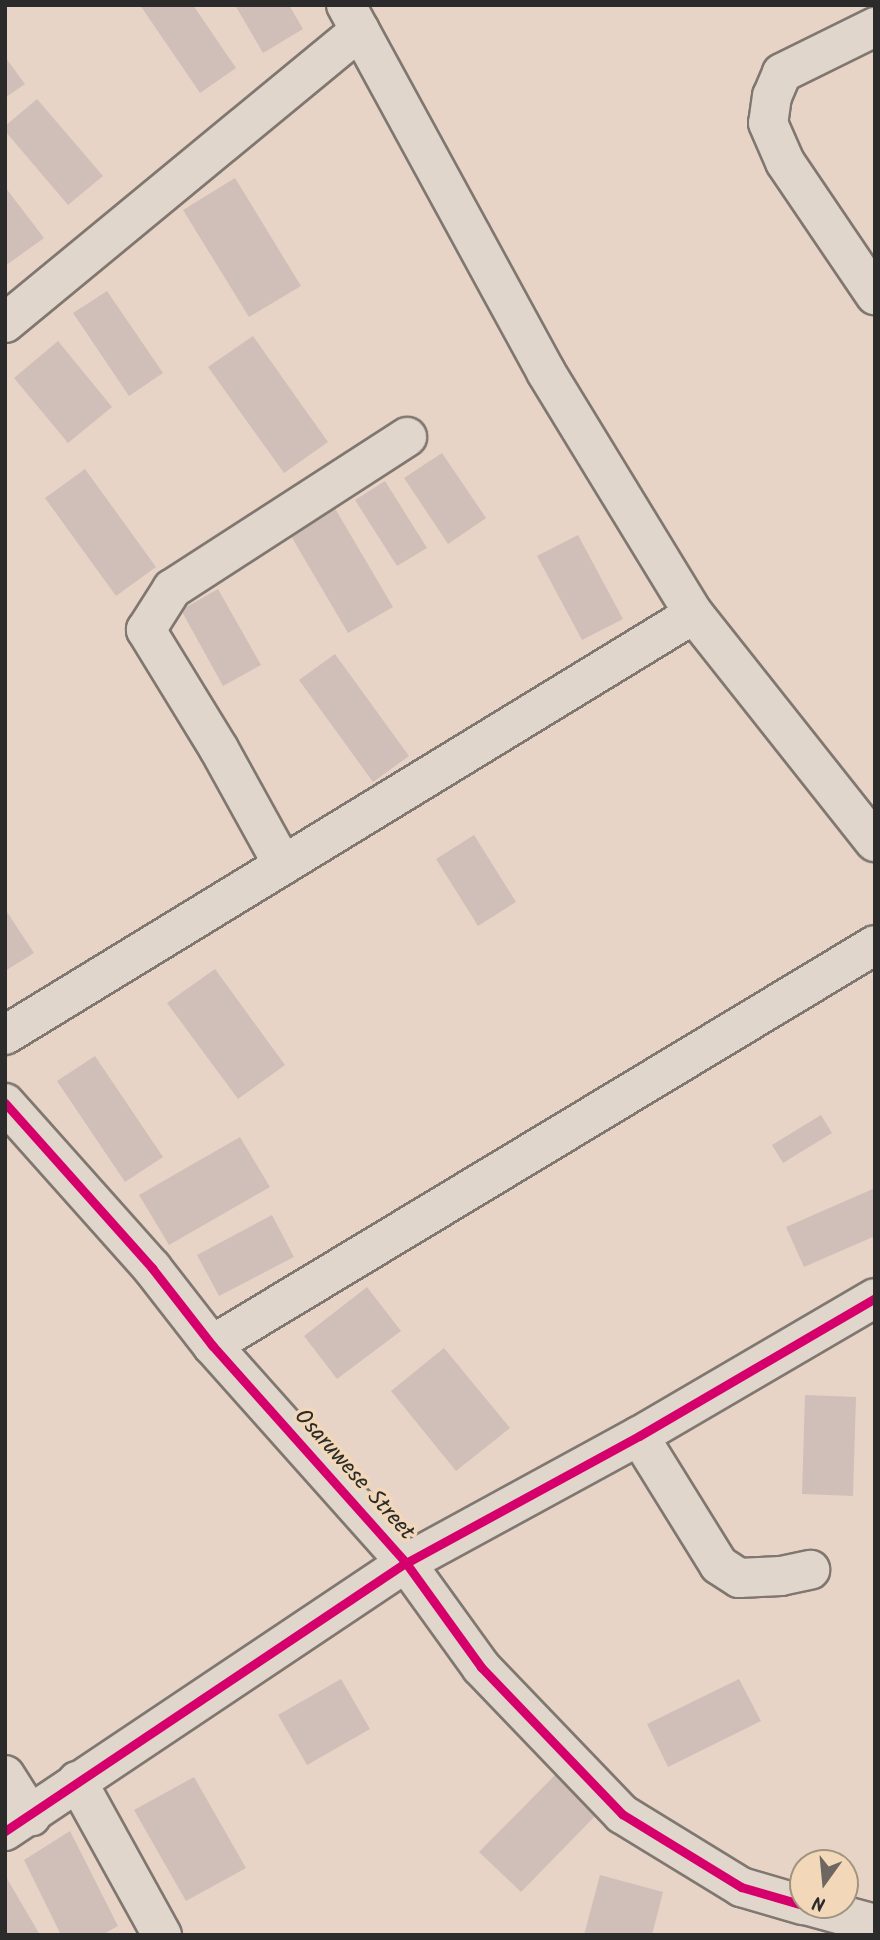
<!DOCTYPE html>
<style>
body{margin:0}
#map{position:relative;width:880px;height:1940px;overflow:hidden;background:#e7d4c6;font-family:Kalam,sans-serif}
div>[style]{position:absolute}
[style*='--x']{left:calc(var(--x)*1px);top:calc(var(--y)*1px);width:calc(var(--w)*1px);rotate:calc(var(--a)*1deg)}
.building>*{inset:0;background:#d0bfb9}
.roads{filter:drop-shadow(2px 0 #807771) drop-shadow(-2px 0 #807771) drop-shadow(0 2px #807771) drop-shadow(0 -2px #807771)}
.minor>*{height:38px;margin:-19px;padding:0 19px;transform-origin:19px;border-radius:19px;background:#e0d6cb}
.cycleway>*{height:9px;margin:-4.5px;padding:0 4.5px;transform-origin:4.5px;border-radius:4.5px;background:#d6006c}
span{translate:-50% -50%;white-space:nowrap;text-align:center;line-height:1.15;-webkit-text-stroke:7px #f2d8b9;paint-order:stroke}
.street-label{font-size:23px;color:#2b2b2b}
.frame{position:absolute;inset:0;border:7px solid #2b2b2b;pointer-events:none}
.north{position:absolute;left:789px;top:1849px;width:70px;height:70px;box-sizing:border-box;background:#f2d8b9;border:2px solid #a29380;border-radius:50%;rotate:195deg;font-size:19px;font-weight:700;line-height:28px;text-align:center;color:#2b2b2b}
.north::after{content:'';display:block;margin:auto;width:24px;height:32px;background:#6d6661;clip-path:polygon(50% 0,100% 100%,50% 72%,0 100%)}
</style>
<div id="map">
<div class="building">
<div style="clip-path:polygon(140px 5px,193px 5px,236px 68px,200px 93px)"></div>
<div style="clip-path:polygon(235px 5px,289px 5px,303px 29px,263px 53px)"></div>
<div style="clip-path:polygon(5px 57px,25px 84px,5px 98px)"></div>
<div style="clip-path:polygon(37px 99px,103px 176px,68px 205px,5px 131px,5px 126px)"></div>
<div style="clip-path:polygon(235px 178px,301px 286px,249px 317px,183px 210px)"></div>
<div style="clip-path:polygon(5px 187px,44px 238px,5px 266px)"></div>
<div style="clip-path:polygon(107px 291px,163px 373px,129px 396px,73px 313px)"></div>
<div style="clip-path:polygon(253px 336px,328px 442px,284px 473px,208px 367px)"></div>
<div style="clip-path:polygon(58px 341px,112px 407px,68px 443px,14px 378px)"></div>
<div style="clip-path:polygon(442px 453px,486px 518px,448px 544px,404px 478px)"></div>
<div style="clip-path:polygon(85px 469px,156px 567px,116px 596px,45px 498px)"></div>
<div style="clip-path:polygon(385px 481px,427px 548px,397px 566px,355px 500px)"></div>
<div style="clip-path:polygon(333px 505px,393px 607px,348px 633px,288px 531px)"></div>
<div style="clip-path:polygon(578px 535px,623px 619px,582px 640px,537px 556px)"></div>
<div style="clip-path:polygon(218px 589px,261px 665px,223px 686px,181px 610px)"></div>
<div style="clip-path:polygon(335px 654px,409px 756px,373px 782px,299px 680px)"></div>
<div style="clip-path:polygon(474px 835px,516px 902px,478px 926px,436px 859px)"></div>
<div style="clip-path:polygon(5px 909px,34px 953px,5px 971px)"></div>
<div style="clip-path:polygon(215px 969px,285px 1065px,238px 1099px,167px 1003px)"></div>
<div style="clip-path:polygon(95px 1056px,163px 1157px,125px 1182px,57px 1081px)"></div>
<div style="clip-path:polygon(821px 1115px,832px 1133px,783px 1163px,772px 1145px)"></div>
<div style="clip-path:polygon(240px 1137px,270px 1187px,169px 1245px,139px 1195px)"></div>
<div style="clip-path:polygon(875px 1188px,875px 1236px,804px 1267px,786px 1227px)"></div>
<div style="clip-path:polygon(272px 1215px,294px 1257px,219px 1296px,197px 1255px)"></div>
<div style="clip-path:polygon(367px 1287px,401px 1331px,337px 1379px,304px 1336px)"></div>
<div style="clip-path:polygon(444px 1348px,510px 1428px,456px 1471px,391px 1391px)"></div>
<div style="clip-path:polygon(805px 1395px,856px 1397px,853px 1496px,802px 1494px)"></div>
<div style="clip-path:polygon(341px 1679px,370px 1729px,307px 1765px,278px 1715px)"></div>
<div style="clip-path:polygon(739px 1679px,761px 1721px,668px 1767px,647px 1724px)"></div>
<div style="clip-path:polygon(560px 1770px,601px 1810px,521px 1892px,479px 1852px)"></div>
<div style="clip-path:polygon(194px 1777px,246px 1868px,186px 1901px,134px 1810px)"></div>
<div style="clip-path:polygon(70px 1831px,118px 1926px,102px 1935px,61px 1935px,24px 1860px)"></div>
<div style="clip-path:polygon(5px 1875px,40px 1935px,5px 1935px)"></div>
<div style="clip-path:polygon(600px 1875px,663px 1892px,652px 1935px,584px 1935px)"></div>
</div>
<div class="roads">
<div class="minor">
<div style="--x:346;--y:5;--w:418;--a:61.4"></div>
<div style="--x:546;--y:372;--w:284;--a:58.6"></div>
<div style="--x:694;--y:614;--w:291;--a:51.6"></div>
<div style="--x:875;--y:27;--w:104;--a:153.7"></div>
<div style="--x:782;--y:73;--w:25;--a:113"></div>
<div style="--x:772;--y:96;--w:27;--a:98"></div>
<div style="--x:768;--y:123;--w:43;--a:66.4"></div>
<div style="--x:785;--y:162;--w:161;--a:55.9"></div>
<div style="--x:5;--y:323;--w:460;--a:-39.5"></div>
<div style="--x:283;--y:865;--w:132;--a:-118.9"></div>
<div style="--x:219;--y:749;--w:140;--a:-121.5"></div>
<div style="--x:146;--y:630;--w:49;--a:-57.6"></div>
<div style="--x:172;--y:589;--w:280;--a:-32.9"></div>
<div style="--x:5;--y:1035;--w:807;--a:-31.43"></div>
<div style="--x:5;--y:1103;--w:221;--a:48.3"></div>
<div style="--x:152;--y:1268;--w:98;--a:52.1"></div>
<div style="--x:212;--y:1345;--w:292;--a:48.3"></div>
<div style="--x:406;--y:1563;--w:128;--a:54.2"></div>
<div style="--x:481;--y:1667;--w:204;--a:46.2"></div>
<div style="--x:622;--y:1814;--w:140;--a:31.5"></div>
<div style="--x:741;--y:1887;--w:65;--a:16.2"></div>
<div style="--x:212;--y:1345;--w:774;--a:-31.1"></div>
<div style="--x:639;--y:1436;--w:152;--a:58.2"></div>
<div style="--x:719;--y:1565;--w:24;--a:33"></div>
<div style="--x:739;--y:1578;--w:42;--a:-2.7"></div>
<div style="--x:781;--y:1576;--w:30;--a:-12"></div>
<div style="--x:5;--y:1775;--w:49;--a:57.6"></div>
<div style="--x:77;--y:1781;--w:176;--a:61.1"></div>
<div style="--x:5;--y:1831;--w:482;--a:-33.8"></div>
<div style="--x:406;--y:1563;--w:265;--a:-28.6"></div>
<div style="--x:639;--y:1436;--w:273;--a:-30.3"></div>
<div style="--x:805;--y:1905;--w:73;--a:15.2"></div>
</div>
</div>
<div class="cycleway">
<div style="--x:5;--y:1103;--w:221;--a:48.3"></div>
<div style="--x:152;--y:1268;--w:98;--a:52.1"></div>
<div style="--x:212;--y:1345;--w:292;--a:48.3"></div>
<div style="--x:406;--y:1563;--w:128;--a:54.2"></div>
<div style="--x:481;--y:1667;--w:204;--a:46.2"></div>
<div style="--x:622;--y:1814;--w:140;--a:31.5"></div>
<div style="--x:741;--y:1887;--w:65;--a:16.2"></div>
<div style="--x:5;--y:1831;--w:482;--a:-33.8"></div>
<div style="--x:406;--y:1563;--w:265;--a:-28.6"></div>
<div style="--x:639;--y:1436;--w:273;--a:-30.3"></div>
</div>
<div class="street-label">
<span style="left:354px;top:1475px;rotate:48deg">Osaruwese Street</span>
</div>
<div class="frame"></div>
<div class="north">N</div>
</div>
